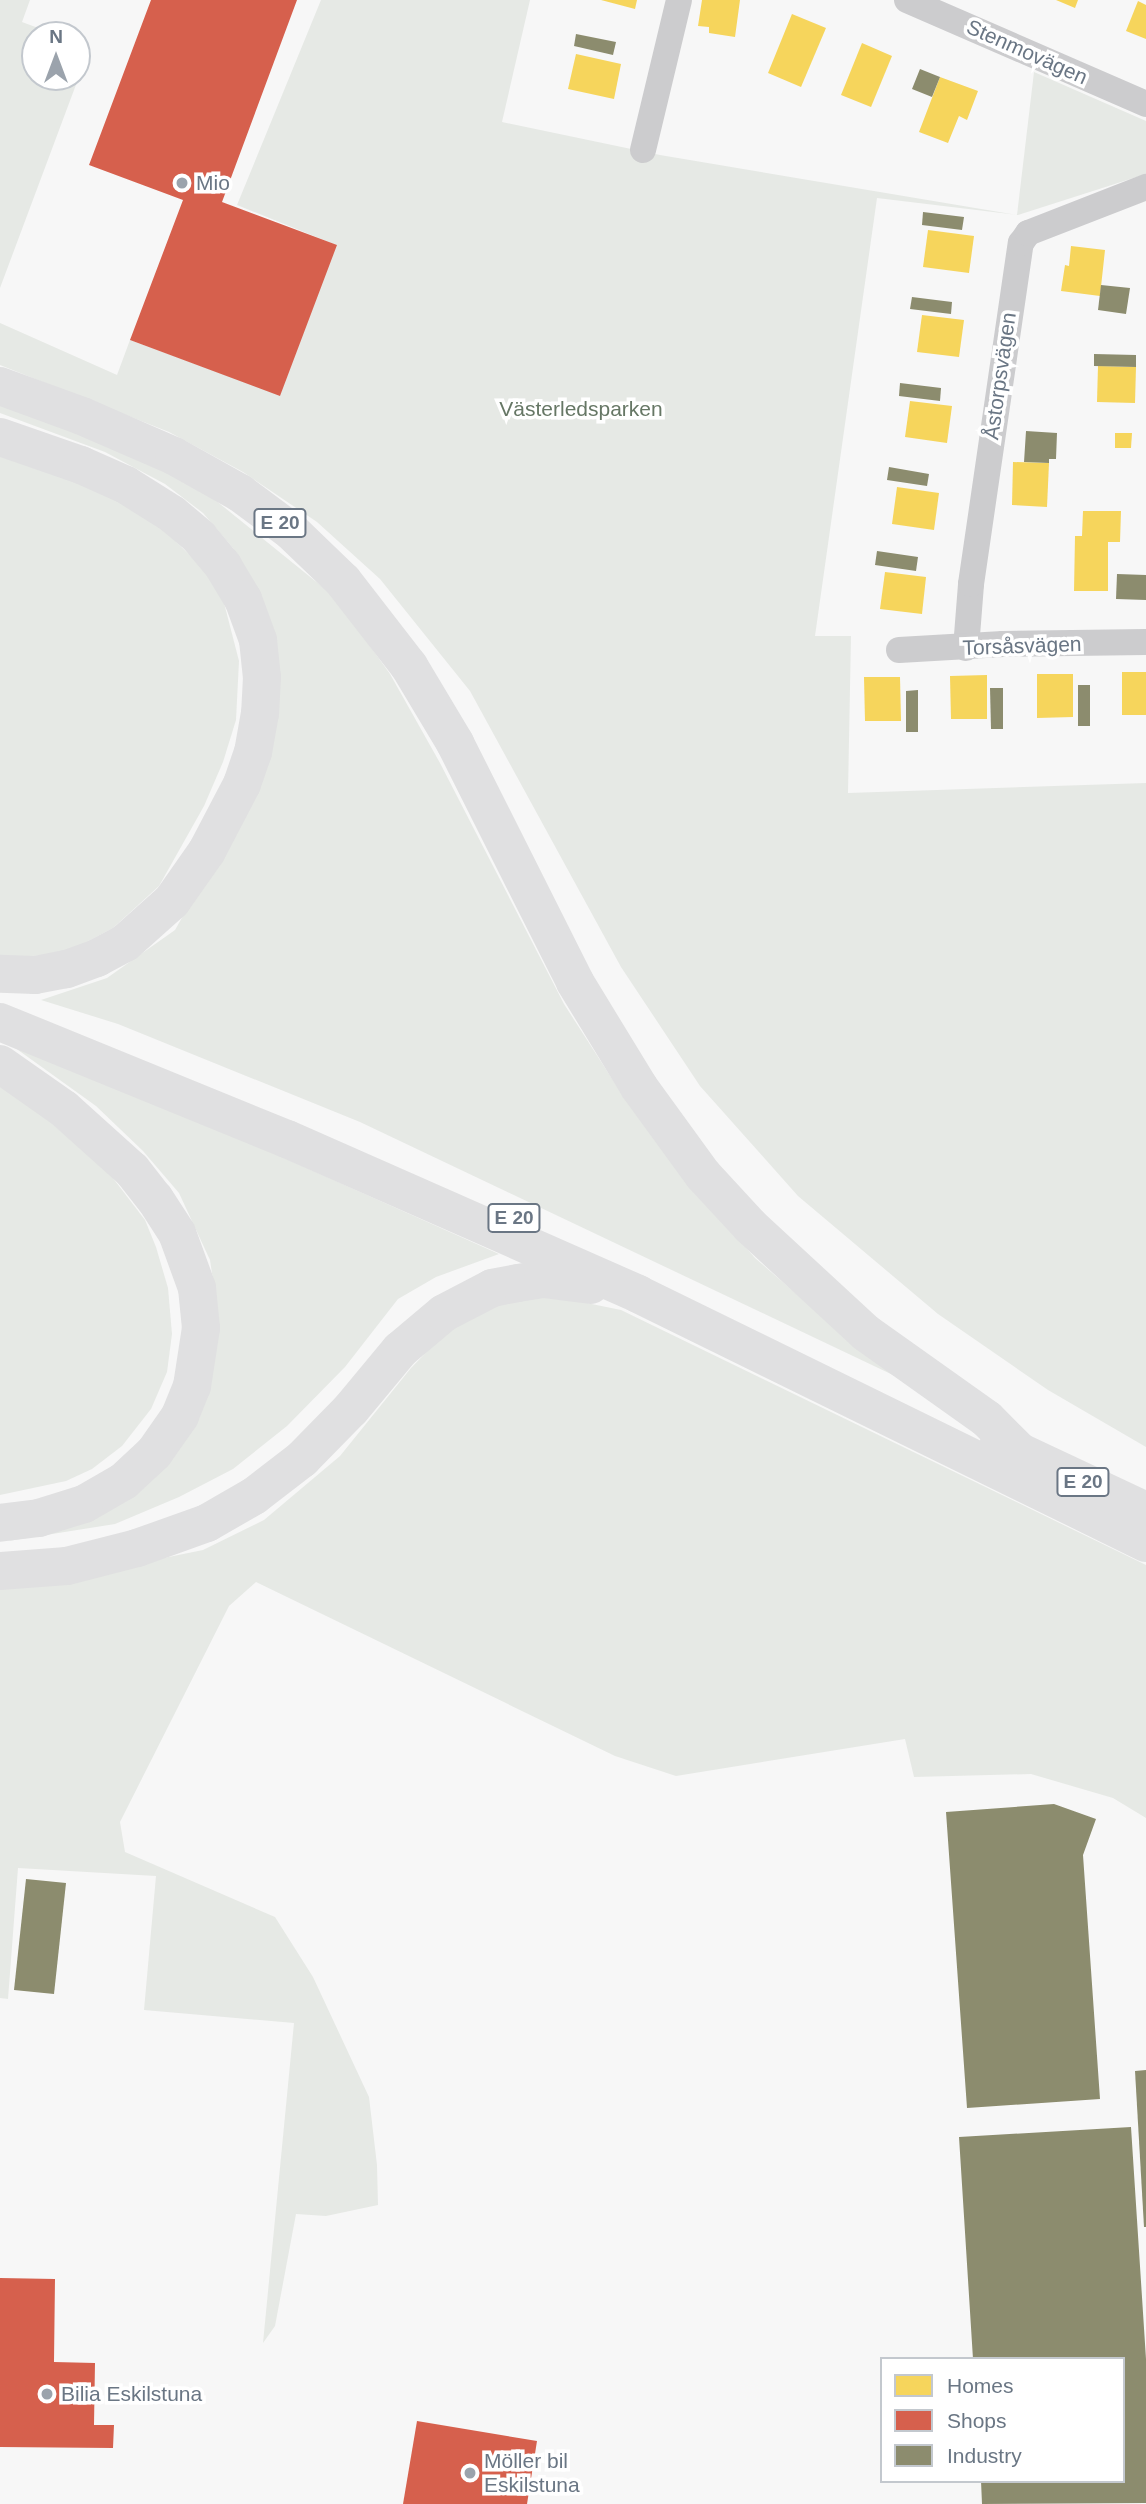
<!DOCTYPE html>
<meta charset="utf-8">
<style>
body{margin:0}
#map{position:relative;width:1146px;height:2504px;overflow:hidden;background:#f7f7f7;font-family:Helvetica,sans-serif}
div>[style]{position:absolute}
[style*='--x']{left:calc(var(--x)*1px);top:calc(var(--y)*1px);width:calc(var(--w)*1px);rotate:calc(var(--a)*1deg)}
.green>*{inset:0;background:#e6e9e5}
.homes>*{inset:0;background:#f6d55c}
.shops>*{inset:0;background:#d6604d}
.industry>*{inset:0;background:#8c8c6e}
.street>*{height:26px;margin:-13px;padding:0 13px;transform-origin:13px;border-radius:13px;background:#ccccce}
.highway>*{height:38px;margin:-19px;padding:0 19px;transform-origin:19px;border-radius:19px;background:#e0e0e1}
.dots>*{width:19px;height:19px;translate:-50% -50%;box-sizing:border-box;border:4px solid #fff;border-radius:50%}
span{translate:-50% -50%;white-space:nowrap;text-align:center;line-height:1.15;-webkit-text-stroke:7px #fff;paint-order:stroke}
.shield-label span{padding:2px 5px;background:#fff;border:2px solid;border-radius:5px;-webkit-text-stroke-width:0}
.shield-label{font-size:19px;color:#6a7684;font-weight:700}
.street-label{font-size:21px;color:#6a7684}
.poi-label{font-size:21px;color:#6a7684}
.left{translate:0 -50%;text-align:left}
.park-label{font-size:21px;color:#667765}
.legend{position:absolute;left:880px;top:2357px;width:245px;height:126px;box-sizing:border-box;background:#fff;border:2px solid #c3c8ce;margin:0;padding:9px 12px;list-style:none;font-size:21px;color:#6a7684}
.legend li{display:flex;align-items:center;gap:14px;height:35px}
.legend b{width:35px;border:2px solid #c3c8ce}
.north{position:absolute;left:21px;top:21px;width:70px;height:70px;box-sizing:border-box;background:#fff;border:2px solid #c3c8ce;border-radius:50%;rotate:0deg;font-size:19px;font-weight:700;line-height:28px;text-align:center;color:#6a7684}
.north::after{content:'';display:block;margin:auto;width:24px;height:32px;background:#9ba3ac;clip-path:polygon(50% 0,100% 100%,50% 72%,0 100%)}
</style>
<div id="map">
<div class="green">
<div style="clip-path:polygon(0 0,30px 0,22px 22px,41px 29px,43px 35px,35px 35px,35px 77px,74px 77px,77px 82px,0 288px)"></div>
<div style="clip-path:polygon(321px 0,530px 0,502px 122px,660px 155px,1017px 215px,1034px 72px,1146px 121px,1146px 174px,1018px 215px,877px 198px,815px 636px,851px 636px,848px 793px,1146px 783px,1146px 1447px,1048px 1390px,938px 1314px,798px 1196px,700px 1086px,621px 967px,470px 691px,380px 579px,317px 522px,243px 472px,169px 432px,0 365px,0 323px,117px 375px,130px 340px,280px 395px,336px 245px,237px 205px)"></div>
<div style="clip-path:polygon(0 401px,111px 443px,209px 495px,335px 597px,390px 674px,440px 763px,564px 1004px,616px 1085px,675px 1167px,755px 1258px,863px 1352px,914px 1385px,360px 1122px,118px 1024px,41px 1000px,107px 978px,175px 930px,243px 810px,262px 600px,233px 548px,203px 513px,165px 484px,105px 452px,0 413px)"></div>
<div style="clip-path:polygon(0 451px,125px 501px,157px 523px,210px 575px,223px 599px,239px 661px,236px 720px,223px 762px,204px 806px,159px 886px,113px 928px,62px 955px,0 957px)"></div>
<div style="clip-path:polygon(0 1031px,499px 1254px,436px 1277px,398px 1299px,345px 1367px,287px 1426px,233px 1469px,179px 1497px,115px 1524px,8px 1541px,126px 1492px,216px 1300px,210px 1260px,179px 1193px,143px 1151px,96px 1106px,0 1037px)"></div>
<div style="clip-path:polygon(0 1080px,106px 1169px,145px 1220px,156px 1247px,168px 1288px,172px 1334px,167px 1372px,151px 1409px,122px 1446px,92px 1469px,66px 1481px,0 1495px)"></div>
<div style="clip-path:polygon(526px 1296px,577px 1301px,621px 1310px,1146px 1565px,1146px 1818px,1113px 1798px,1031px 1774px,914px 1777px,905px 1739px,676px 1776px,615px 1756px,256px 1582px,229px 1606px,120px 1822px,125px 1852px,275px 1917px,313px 1977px,369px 2097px,377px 2165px,378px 2205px,326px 2216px,296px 2214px,275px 2326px,263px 2343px,294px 2023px,144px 2010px,156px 1876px,18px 1868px,8px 1999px,0 1998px,0 1586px,21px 1587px,203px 1550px,264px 1520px,340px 1456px,411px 1368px,446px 1332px,486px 1308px)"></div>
</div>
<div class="homes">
<div style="clip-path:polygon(601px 0,637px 0,635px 9px)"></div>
<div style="clip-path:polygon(702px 0,740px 0,735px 37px,709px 33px,709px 27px,698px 26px)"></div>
<div style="clip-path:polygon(1056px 0,1078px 0,1075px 8px)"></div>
<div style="clip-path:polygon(1138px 1px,1146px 5px,1146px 39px,1126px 31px)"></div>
<div style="clip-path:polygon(792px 14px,826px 28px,801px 87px,768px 73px)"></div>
<div style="clip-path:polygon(862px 43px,892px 56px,871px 107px,841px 95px)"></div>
<div style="clip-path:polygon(576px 54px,621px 64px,614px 99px,568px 89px)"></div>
<div style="clip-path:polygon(940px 77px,978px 91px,967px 120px,959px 116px,948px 143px,919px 132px)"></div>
<div style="clip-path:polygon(928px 230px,974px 236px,969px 273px,923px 267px)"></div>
<div style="clip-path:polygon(1071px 246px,1105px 250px,1100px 296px,1061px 291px,1065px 265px,1069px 266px)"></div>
<div style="clip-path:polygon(922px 315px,964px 320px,959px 357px,917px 352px)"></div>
<div style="clip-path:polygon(1098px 366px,1136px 367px,1135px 403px,1097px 402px)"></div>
<div style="clip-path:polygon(910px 401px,952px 406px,947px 443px,905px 437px)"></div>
<div style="clip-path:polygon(1115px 433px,1132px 433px,1131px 448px,1115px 448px)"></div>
<div style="clip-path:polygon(1013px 462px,1049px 463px,1047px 507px,1012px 505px)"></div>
<div style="clip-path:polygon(897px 487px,939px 493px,934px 530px,892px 524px)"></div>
<div style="clip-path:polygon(1083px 511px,1121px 511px,1120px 542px,1108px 542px,1108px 591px,1074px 591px,1075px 536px,1082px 536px)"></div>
<div style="clip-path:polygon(885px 572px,926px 577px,922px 614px,880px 609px)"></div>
<div style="clip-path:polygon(1122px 672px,1146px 672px,1146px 715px,1122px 715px)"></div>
<div style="clip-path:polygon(1037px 674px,1073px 674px,1073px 717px,1037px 718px)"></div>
<div style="clip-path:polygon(987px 675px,987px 719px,951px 719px,950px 676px)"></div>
<div style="clip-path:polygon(864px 677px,900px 677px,901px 721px,865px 721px)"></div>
</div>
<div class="shops">
<div style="clip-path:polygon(151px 0,297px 0,222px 202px,337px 245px,280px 396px,130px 340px,183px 200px,89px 165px)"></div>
<div style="clip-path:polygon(0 2278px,55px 2279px,54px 2362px,95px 2363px,94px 2425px,114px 2425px,113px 2448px,0 2447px)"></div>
<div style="clip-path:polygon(417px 2421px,537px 2441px,527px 2504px,403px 2504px)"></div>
</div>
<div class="industry">
<div style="clip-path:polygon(576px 34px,616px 42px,613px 55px,574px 46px)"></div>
<div style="clip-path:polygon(920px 69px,940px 77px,932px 97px,912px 89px)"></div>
<div style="clip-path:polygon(923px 212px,964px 217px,962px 230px,922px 225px)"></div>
<div style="clip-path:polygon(1101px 285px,1130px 288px,1126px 314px,1098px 310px)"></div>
<div style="clip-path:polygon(912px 297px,952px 302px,951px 314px,910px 309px)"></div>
<div style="clip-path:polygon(1094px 354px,1136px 355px,1136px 367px,1094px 366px)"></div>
<div style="clip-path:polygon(900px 383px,941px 388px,940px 401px,899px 396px)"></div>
<div style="clip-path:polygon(1026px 431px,1057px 433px,1056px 459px,1049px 459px,1049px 463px,1024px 462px)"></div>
<div style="clip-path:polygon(889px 467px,929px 474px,927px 486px,887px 480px)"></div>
<div style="clip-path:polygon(877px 551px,918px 557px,916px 571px,875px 565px)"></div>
<div style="clip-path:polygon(1117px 574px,1146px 575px,1146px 600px,1116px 599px)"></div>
<div style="clip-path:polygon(1078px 685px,1090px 685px,1090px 726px,1078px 726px)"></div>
<div style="clip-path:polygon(990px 688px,1003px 688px,1003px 729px,991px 729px)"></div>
<div style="clip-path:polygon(918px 690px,918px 732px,906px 732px,906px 691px)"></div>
<div style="clip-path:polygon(1054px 1804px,1096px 1819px,1083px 1855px,1100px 2099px,967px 2108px,946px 1812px)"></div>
<div style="clip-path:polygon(26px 1879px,66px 1883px,54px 1994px,14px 1990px)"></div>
<div style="clip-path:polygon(1146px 2070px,1146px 2227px,1144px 2227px,1135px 2071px)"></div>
<div style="clip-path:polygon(1131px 2127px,1146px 2359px,1146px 2503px,982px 2504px,981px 2481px,1123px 2481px,1123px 2359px,973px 2359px,959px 2137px)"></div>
</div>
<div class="street">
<div style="--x:907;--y:0;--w:261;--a:23.5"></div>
<div style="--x:643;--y:150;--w:154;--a:-76.5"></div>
<div style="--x:966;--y:648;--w:64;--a:-85.5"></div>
<div style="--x:971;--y:584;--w:345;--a:-81.7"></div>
<div style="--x:1021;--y:243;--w:12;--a:-55"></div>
<div style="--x:1028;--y:233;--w:127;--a:-21.3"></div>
<div style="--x:899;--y:650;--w:104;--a:-3.3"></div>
<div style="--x:1003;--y:644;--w:143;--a:-0.8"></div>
</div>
<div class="highway">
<div style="--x:0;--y:386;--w:87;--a:20.1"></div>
<div style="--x:82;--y:416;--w:100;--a:23.5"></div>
<div style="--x:174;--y:456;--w:76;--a:29.3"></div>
<div style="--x:240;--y:493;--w:64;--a:36.7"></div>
<div style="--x:291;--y:531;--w:72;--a:43.9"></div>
<div style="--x:343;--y:581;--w:108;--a:52.2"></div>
<div style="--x:409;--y:666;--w:90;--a:59.1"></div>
<div style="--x:455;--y:743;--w:267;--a:63.3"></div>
<div style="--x:575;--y:982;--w:123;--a:58.6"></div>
<div style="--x:639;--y:1087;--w:109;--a:54"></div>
<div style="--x:703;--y:1175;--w:69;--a:47.3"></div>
<div style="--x:750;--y:1226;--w:158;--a:42.7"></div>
<div style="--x:866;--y:1333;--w:148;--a:35.4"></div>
<div style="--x:987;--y:1419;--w:48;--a:45"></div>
<div style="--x:0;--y:437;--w:86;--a:19.1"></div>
<div style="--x:81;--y:465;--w:49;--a:24"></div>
<div style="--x:126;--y:485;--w:54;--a:32.2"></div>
<div style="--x:172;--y:514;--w:35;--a:40"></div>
<div style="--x:199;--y:537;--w:38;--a:50"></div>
<div style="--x:223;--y:566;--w:39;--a:59"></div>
<div style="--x:243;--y:599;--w:44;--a:69.9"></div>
<div style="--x:258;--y:640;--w:37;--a:84"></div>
<div style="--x:262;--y:677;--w:36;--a:93"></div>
<div style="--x:260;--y:713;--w:40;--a:100"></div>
<div style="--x:253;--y:752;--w:34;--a:109"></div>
<div style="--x:242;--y:784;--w:76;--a:117.6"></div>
<div style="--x:207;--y:851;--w:61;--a:125"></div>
<div style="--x:172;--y:901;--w:63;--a:138.2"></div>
<div style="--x:125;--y:943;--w:32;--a:152"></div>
<div style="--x:97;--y:958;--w:33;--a:160"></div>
<div style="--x:66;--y:969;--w:32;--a:169"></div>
<div style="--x:35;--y:975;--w:35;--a:-178"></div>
<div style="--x:0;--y:1022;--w:310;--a:22.2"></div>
<div style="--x:287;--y:1139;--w:384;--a:23.8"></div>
<div style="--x:638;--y:1294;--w:566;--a:26.11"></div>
<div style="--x:0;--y:1064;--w:78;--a:35.1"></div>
<div style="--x:64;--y:1109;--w:91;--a:41.9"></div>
<div style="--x:132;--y:1170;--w:37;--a:52"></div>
<div style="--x:155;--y:1199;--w:40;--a:57.1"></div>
<div style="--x:177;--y:1233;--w:59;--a:70"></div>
<div style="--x:197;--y:1288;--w:40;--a:84.3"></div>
<div style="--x:201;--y:1328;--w:59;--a:98.8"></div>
<div style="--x:192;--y:1386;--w:32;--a:112"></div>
<div style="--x:180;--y:1416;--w:45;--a:125.1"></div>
<div style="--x:154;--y:1453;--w:41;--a:137"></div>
<div style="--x:124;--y:1481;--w:46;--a:150.1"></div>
<div style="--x:84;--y:1504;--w:47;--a:162.7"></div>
<div style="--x:39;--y:1518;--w:39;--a:173"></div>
<div style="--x:999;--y:1442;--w:162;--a:25.1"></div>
<div style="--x:0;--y:1571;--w:67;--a:-4.3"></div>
<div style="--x:67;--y:1566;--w:72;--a:-14.4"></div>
<div style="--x:137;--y:1548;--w:74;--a:-19.7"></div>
<div style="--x:207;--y:1523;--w:54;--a:-29.9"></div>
<div style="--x:254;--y:1496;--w:61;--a:-37.6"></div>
<div style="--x:302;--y:1459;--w:70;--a:-45.6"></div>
<div style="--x:351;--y:1409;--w:77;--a:-50.3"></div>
<div style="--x:400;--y:1350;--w:57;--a:-40.1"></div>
<div style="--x:444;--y:1313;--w:54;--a:-27.5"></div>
<div style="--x:492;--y:1288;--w:26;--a:-11"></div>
<div style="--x:518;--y:1283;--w:25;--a:-9"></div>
<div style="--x:543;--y:1279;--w:48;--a:7.1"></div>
</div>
<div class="dots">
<div style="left:182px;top:183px;background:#9ba3ac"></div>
<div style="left:47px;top:2394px;background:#9ba3ac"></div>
<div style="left:470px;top:2473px;background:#9ba3ac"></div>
</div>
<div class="shield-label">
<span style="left:280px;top:523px">E 20</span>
<span style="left:514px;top:1218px">E 20</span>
<span style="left:1083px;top:1482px">E 20</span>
</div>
<div class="street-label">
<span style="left:1027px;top:52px;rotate:24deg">Stenmovägen</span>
<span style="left:1000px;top:376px;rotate:-82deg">Åstorpsvägen</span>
<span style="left:1022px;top:646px;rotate:-2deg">Torsåsvägen</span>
</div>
<div class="poi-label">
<span class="left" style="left:196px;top:183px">Mio</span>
<span class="left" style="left:61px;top:2394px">Bilia Eskilstuna</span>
<span class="left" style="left:484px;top:2473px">Möller bil<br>Eskilstuna</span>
</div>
<div class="park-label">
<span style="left:581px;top:409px">Västerledsparken</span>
</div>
<ul class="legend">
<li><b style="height:19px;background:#f6d55c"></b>Homes</li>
<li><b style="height:19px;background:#d6604d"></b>Shops</li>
<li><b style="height:19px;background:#8c8c6e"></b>Industry</li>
</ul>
<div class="north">N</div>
</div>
